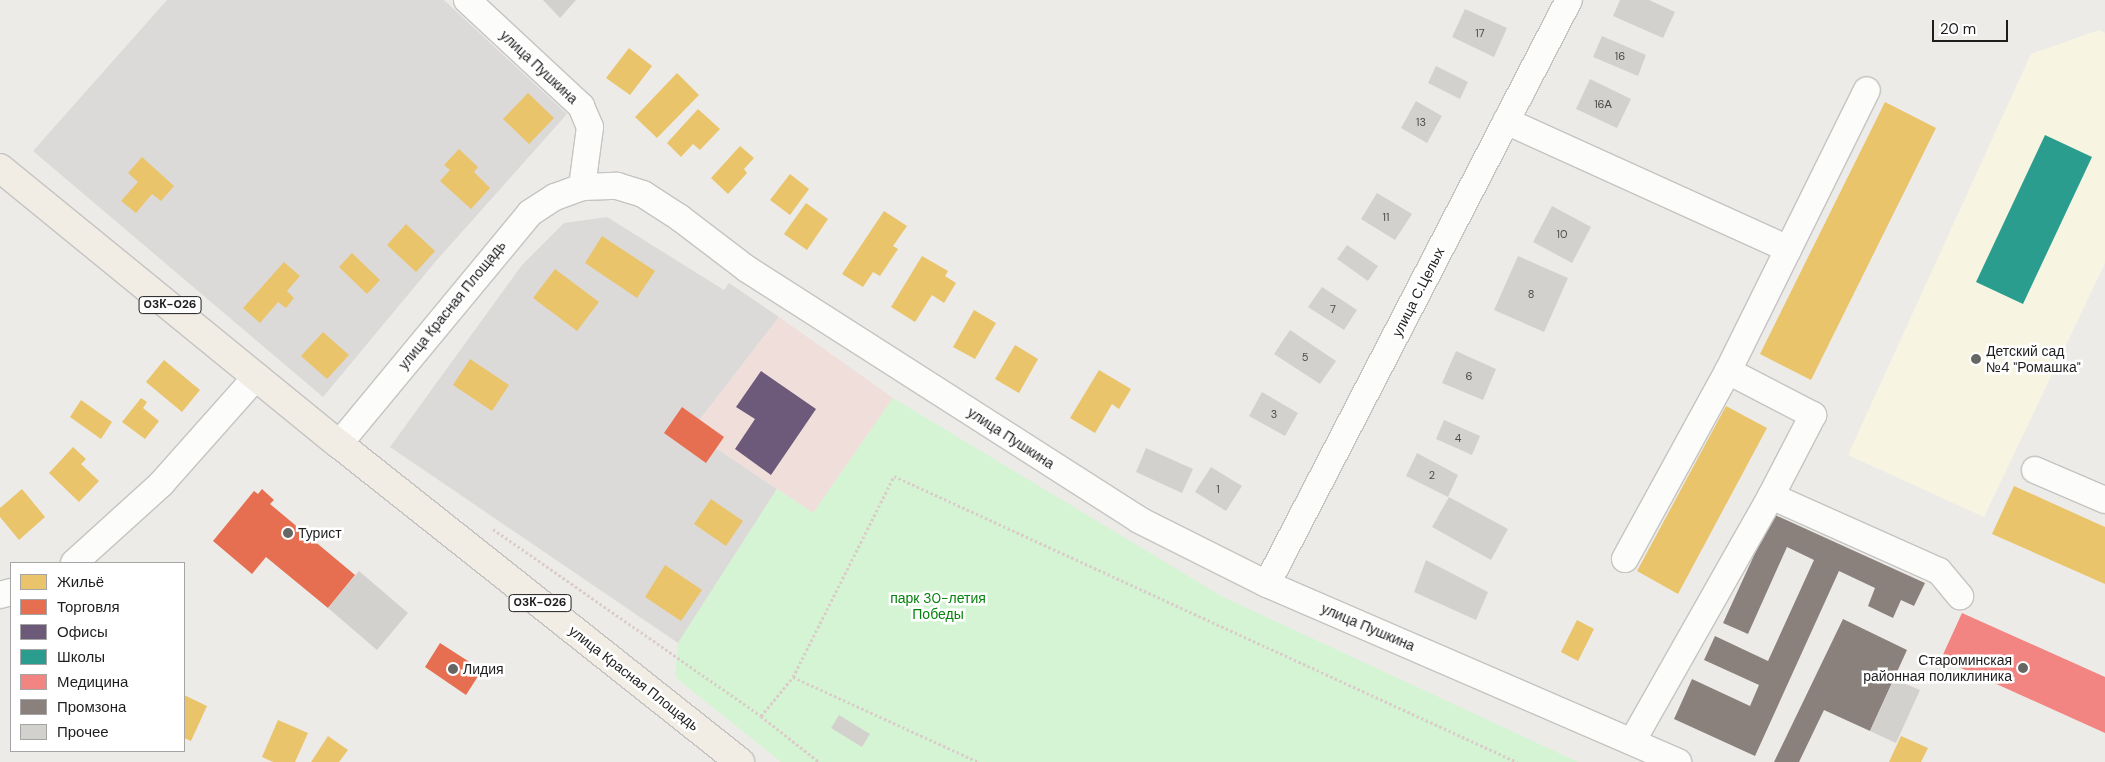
<!DOCTYPE html>
<meta charset="utf-8">
<style>
body{margin:0}
#map{position:relative;width:2105px;height:762px;overflow:hidden;background:#edebe7;font-family:"DM Sans",sans-serif}
div>[style]{position:absolute}
[style*='--x']{left:calc(var(--x)*1px);top:calc(var(--y)*1px);width:calc(var(--w)*1px);rotate:calc(var(--a)*1deg)}
.residential>*{inset:0;background:#dcdad8}
.commercial>*{inset:0;background:#f0dedb}
.education>*{inset:0;background:#f7f5e2}
.park>*{inset:0;background:#d4f4d3}
.homes>*{inset:0;background:#e9c46a}
.shops>*{inset:0;background:#e76f51}
.offices>*{inset:0;background:#6d597a}
.schools>*{inset:0;background:#2a9d8f}
.health>*{inset:0;background:#f28482}
.industry>*{inset:0;background:#8a817c}
.building>*{inset:0;background:#d3d1ce}
.path>*{height:3px;margin-top:-1.5px;transform-origin:0;background:repeating-linear-gradient(90deg,#dbccca 0 2.5px,transparent 0 5px)}
.roads{filter:drop-shadow(1px 0 #c5c4c3) drop-shadow(-1px 0 #c5c4c3) drop-shadow(0 1px #c5c4c3) drop-shadow(0 -1px #c5c4c3)}
.minor>*{height:26px;margin:-13px;padding:0 13px;transform-origin:13px;border-radius:13px;background:#fcfcfb}
.major>*{height:28px;margin:-14px;padding:0 14px;transform-origin:14px;border-radius:14px;background:#f1ece4}
.dots>*{width:14px;height:14px;translate:-50% -50%;box-sizing:border-box;border:2px solid #fff;border-radius:50%}
span{translate:-50% -50%;white-space:nowrap;text-align:center;line-height:1.15;-webkit-text-stroke:5px #fff;paint-order:stroke}
.number-label{font-size:11px;color:#4b4b4a}
.number-label span{-webkit-text-stroke-width:0}
.shield-label span{padding:1px 4px;background:#fff;border:1px solid;border-radius:4px;-webkit-text-stroke-width:0}
.shield-label{font-size:12px;color:#1e1e1e;font-weight:700}
.street-label{font-size:14px;color:#1e1e1e}
.poi-label{font-size:14px;color:#1e1e1e}
.left{translate:0 -50%;text-align:left}
.right{translate:-100% -50%;text-align:right}
.park-label{font-size:14px;color:#06830d}
.legend{position:absolute;left:10px;top:562px;width:175px;height:190px;box-sizing:border-box;background:#fff;border:1px solid #a5a5a5;margin:0;padding:6px 9px;list-style:none;font-size:15px;color:#1e1e1e}
.legend li{display:flex;align-items:center;gap:10px;height:25px}
.legend b{width:25px;border:1px solid #a5a5a5}
.scale{position:absolute;left:1932px;top:20px;width:76px;height:22px;box-sizing:border-box;border:2px solid #1e1e1e;border-top:0;padding-left:6px;font-size:15px;line-height:18px;white-space:nowrap;color:#1e1e1e;-webkit-text-stroke:4px #fff;paint-order:stroke}
</style>
<div id="map">
<div class="residential">
<div style="clip-path:polygon(167px 0,444px 0,567px 114px,436px 261px,323px 397px,33px 151px)"></div>
<div style="clip-path:polygon(607px 217px,724px 290px,729px 283px,779px 317px,691px 431px,777px 489px,678px 643px,390px 447px,522px 265px,564px 223px)"></div>
</div>
<div class="commercial">
<div style="clip-path:polygon(779px 317px,893px 398px,813px 513px,691px 431px)"></div>
</div>
<div class="education">
<div style="clip-path:polygon(2099px 30px,2105px 33px,2105px 263px,1984px 517px,1848px 455px,2031px 54px)"></div>
</div>
<div class="park">
<div style="clip-path:polygon(893px 398px,1223px 597px,1578px 762px,781px 762px,675px 677px,678px 643px,777px 489px,813px 513px)"></div>
</div>
<div class="homes">
<div style="clip-path:polygon(629px 48px,652px 66px,630px 95px,606px 78px)"></div>
<div style="clip-path:polygon(677px 73px,699px 95px,657px 138px,635px 117px)"></div>
<div style="clip-path:polygon(528px 93px,554px 118px,529px 144px,503px 119px)"></div>
<div style="clip-path:polygon(1885px 102px,1936px 128px,1811px 380px,1760px 354px)"></div>
<div style="clip-path:polygon(698px 109px,720px 129px,700px 150px,693px 144px,681px 157px,667px 143px)"></div>
<div style="clip-path:polygon(740px 146px,754px 158px,744px 169px,747px 173px,728px 194px,711px 178px)"></div>
<div style="clip-path:polygon(459px 149px,478px 167px,474px 172px,490px 188px,471px 209px,440px 181px,450px 170px,444px 165px)"></div>
<div style="clip-path:polygon(142px 157px,174px 186px,161px 201px,152px 194px,136px 213px,121px 201px,138px 182px,128px 173px)"></div>
<div style="clip-path:polygon(790px 174px,809px 189px,790px 215px,770px 200px)"></div>
<div style="clip-path:polygon(806px 203px,828px 219px,807px 250px,784px 234px)"></div>
<div style="clip-path:polygon(884px 211px,907px 226px,893px 246px,898px 249px,880px 276px,873px 272px,863px 287px,842px 274px)"></div>
<div style="clip-path:polygon(406px 224px,435px 251px,416px 272px,387px 245px)"></div>
<div style="clip-path:polygon(602px 236px,655px 271px,637px 298px,585px 263px)"></div>
<div style="clip-path:polygon(352px 253px,380px 280px,367px 294px,339px 267px)"></div>
<div style="clip-path:polygon(922px 256px,948px 271px,945px 276px,956px 283px,944px 303px,932px 295px,915px 322px,891px 307px)"></div>
<div style="clip-path:polygon(284px 262px,300px 276px,287px 291px,294px 298px,286px 308px,278px 302px,260px 323px,243px 308px)"></div>
<div style="clip-path:polygon(555px 269px,599px 302px,577px 331px,533px 298px)"></div>
<div style="clip-path:polygon(974px 310px,996px 323px,975px 359px,953px 347px)"></div>
<div style="clip-path:polygon(323px 332px,349px 355px,327px 379px,301px 356px)"></div>
<div style="clip-path:polygon(1015px 345px,1038px 359px,1019px 393px,995px 379px)"></div>
<div style="clip-path:polygon(470px 359px,509px 385px,492px 411px,453px 385px)"></div>
<div style="clip-path:polygon(164px 360px,200px 390px,182px 412px,146px 382px)"></div>
<div style="clip-path:polygon(1099px 370px,1131px 389px,1119px 409px,1112px 404px,1095px 433px,1070px 418px)"></div>
<div style="clip-path:polygon(141px 398px,147px 402px,143px 408px,159px 421px,145px 439px,122px 422px)"></div>
<div style="clip-path:polygon(81px 400px,112px 422px,101px 439px,70px 417px)"></div>
<div style="clip-path:polygon(1726px 406px,1767px 428px,1678px 594px,1637px 571px)"></div>
<div style="clip-path:polygon(73px 447px,86px 459px,81px 464px,99px 481px,79px 502px,49px 473px)"></div>
<div style="clip-path:polygon(2014px 486px,2105px 527px,2105px 584px,1992px 534px)"></div>
<div style="clip-path:polygon(22px 489px,45px 517px,19px 540px,0 517px,0 508px)"></div>
<div style="clip-path:polygon(711px 499px,743px 521px,726px 546px,694px 524px)"></div>
<div style="clip-path:polygon(665px 565px,702px 590px,681px 621px,645px 597px)"></div>
<div style="clip-path:polygon(1577px 620px,1594px 629px,1578px 661px,1561px 652px)"></div>
<div style="clip-path:polygon(184px 695px,207px 706px,191px 741px,184px 738px)"></div>
<div style="clip-path:polygon(278px 720px,308px 733px,295px 762px,273px 762px,262px 757px)"></div>
<div style="clip-path:polygon(328px 736px,348px 750px,339px 762px,311px 762px)"></div>
<div style="clip-path:polygon(1901px 736px,1928px 748px,1921px 762px,1889px 762px)"></div>
</div>
<div class="shops">
<div style="clip-path:polygon(682px 407px,724px 437px,706px 463px,664px 433px)"></div>
<div style="clip-path:polygon(262px 489px,274px 500px,270px 504px,355px 575px,328px 608px,266px 557px,252px 574px,213px 541px,254px 491px,258px 494px)"></div>
<div style="clip-path:polygon(440px 643px,482px 670px,466px 695px,425px 667px)"></div>
</div>
<div class="offices">
<div style="clip-path:polygon(761px 371px,816px 409px,771px 475px,735px 449px,755px 419px,736px 407px)"></div>
</div>
<div class="schools">
<div style="clip-path:polygon(2045px 135px,2092px 157px,2023px 304px,1976px 282px)"></div>
</div>
<div class="health">
<div style="clip-path:polygon(1962px 613px,2105px 677px,2105px 733px,1941px 659px)"></div>
</div>
<div class="industry">
<div style="clip-path:polygon(1773px 514px,1925px 583px,1914px 606px,1901px 600px,1893px 618px,1868px 606px,1875px 588px,1839px 571px,1755px 756px,1674px 719px,1692px 679px,1750px 706px,1759px 685px,1704px 660px,1715px 636px,1768px 661px,1814px 560px,1787px 547px,1748px 634px,1723px 623px)"></div>
<div style="clip-path:polygon(1843px 619px,1907px 650px,1870px 731px,1824px 710px,1799px 762px,1774px 762px)"></div>
</div>
<div class="building">
<div style="clip-path:polygon(543px 0,576px 0,560px 18px)"></div>
<div style="clip-path:polygon(1620px 0,1649px 0,1675px 12px,1663px 38px,1613px 16px)"></div>
<div style="clip-path:polygon(1465px 9px,1507px 28px,1494px 57px,1452px 37px)"></div>
<div style="clip-path:polygon(1602px 36px,1646px 55px,1638px 76px,1593px 57px)"></div>
<div style="clip-path:polygon(1436px 66px,1468px 82px,1460px 99px,1428px 83px)"></div>
<div style="clip-path:polygon(1590px 79px,1631px 99px,1617px 128px,1576px 109px)"></div>
<div style="clip-path:polygon(1416px 101px,1442px 116px,1427px 143px,1401px 128px)"></div>
<div style="clip-path:polygon(1377px 193px,1412px 214px,1395px 240px,1361px 219px)"></div>
<div style="clip-path:polygon(1552px 206px,1591px 227px,1572px 263px,1533px 242px)"></div>
<div style="clip-path:polygon(1347px 245px,1378px 266px,1368px 281px,1337px 259px)"></div>
<div style="clip-path:polygon(1518px 256px,1568px 278px,1544px 332px,1494px 310px)"></div>
<div style="clip-path:polygon(1322px 287px,1357px 310px,1344px 330px,1308px 307px)"></div>
<div style="clip-path:polygon(1290px 330px,1336px 361px,1320px 384px,1274px 354px)"></div>
<div style="clip-path:polygon(1456px 351px,1496px 369px,1483px 400px,1442px 383px)"></div>
<div style="clip-path:polygon(1262px 392px,1298px 413px,1285px 436px,1249px 416px)"></div>
<div style="clip-path:polygon(1444px 420px,1480px 436px,1472px 455px,1436px 439px)"></div>
<div style="clip-path:polygon(1146px 448px,1193px 469px,1182px 493px,1136px 472px)"></div>
<div style="clip-path:polygon(1417px 453px,1458px 475px,1448px 497px,1406px 476px)"></div>
<div style="clip-path:polygon(1211px 467px,1242px 486px,1226px 511px,1195px 492px)"></div>
<div style="clip-path:polygon(1449px 497px,1508px 529px,1491px 560px,1432px 527px)"></div>
<div style="clip-path:polygon(1426px 560px,1488px 592px,1476px 620px,1414px 592px)"></div>
<div style="clip-path:polygon(359px 571px,408px 613px,377px 650px,328px 608px)"></div>
<div style="clip-path:polygon(1894px 679px,1920px 690px,1896px 743px,1870px 731px)"></div>
<div style="clip-path:polygon(839px 715px,870px 734px,862px 747px,831px 728px)"></div>
</div>
<div class="path">
<div style="--x:493;--y:529;--w:327;--a:34.9"></div>
<div style="--x:761;--y:716;--w:50;--a:-50.6"></div>
<div style="--x:793;--y:677;--w:225;--a:-63.3"></div>
<div style="--x:894;--y:476;--w:686;--a:24.66"></div>
<div style="--x:793;--y:677;--w:205;--a:24.6"></div>
<div style="--x:761;--y:716;--w:74;--a:38.4"></div>
</div>
<div class="roads">
<div class="minor">
<div style="--x:467;--y:0;--w:156;--a:42.9"></div>
<div style="--x:581;--y:106;--w:23;--a:67"></div>
<div style="--x:590;--y:127;--w:61;--a:97.6"></div>
<div style="--x:1506;--y:121;--w:310;--a:24.4"></div>
<div style="--x:1728;--y:371;--w:313;--a:-63.7"></div>
<div style="--x:339;--y:444;--w:300;--a:-50.4"></div>
<div style="--x:530;--y:213;--w:30;--a:-33"></div>
<div style="--x:555;--y:197;--w:29;--a:-20"></div>
<div style="--x:582;--y:187;--w:35;--a:-2"></div>
<div style="--x:617;--y:186;--w:27;--a:17"></div>
<div style="--x:643;--y:194;--w:44;--a:33"></div>
<div style="--x:680;--y:218;--w:84;--a:37.3"></div>
<div style="--x:747;--y:269;--w:465;--a:32.6"></div>
<div style="--x:1139;--y:520;--w:143;--a:26.6"></div>
<div style="--x:1267;--y:584;--w:448;--a:23.4"></div>
<div style="--x:2035;--y:470;--w:76;--a:23.2"></div>
<div style="--x:1625;--y:559;--w:214;--a:-61.3"></div>
<div style="--x:1728;--y:371;--w:96;--a:27.4"></div>
<div style="--x:1813;--y:415;--w:91;--a:117.4"></div>
<div style="--x:74;--y:563;--w:118;--a:-42.2"></div>
<div style="--x:161;--y:484;--w:144;--a:-48.4"></div>
<div style="--x:1267;--y:584;--w:657;--a:-62.66"></div>
<div style="--x:0;--y:595;--w:11;--a:-15"></div>
<div style="--x:1633;--y:740;--w:280;--a:-60.5"></div>
<div style="--x:1771;--y:496;--w:184;--a:24.1"></div>
<div style="--x:1939;--y:571;--w:33;--a:50"></div>
</div>
<div class="major">
<div style="--x:0;--y:168;--w:437;--a:39.2"></div>
<div style="--x:339;--y:444;--w:512;--a:38.42"></div>
</div>
</div>
<div class="dots">
<div style="left:1976px;top:359px;background:#666664"></div>
<div style="left:288px;top:533px;background:#666664"></div>
<div style="left:2023px;top:668px;background:#666664"></div>
<div style="left:453px;top:669px;background:#666664"></div>
</div>
<div class="number-label">
<span style="left:1480px;top:33px">17</span>
<span style="left:1620px;top:56px">16</span>
<span style="left:1603px;top:104px">16А</span>
<span style="left:1421px;top:122px">13</span>
<span style="left:1386px;top:217px">11</span>
<span style="left:1562px;top:234px">10</span>
<span style="left:1531px;top:294px">8</span>
<span style="left:1333px;top:309px">7</span>
<span style="left:1305px;top:357px">5</span>
<span style="left:1469px;top:376px">6</span>
<span style="left:1274px;top:414px">3</span>
<span style="left:1458px;top:438px">4</span>
<span style="left:1432px;top:475px">2</span>
<span style="left:1218px;top:489px">1</span>
</div>
<div class="shield-label">
<span style="left:170px;top:305px">03К-026</span>
<span style="left:540px;top:603px">03К-026</span>
</div>
<div class="street-label">
<span style="left:539px;top:67px;rotate:43deg">улица Пушкина</span>
<span style="left:1418px;top:292px;rotate:-63deg">улица С.Целых</span>
<span style="left:452px;top:305px;rotate:-51deg">улица Красная Площадь</span>
<span style="left:1011px;top:438px;rotate:33deg">улица Пушкина</span>
<span style="left:1368px;top:627px;rotate:23deg">улица Пушкина</span>
<span style="left:634px;top:678px;rotate:38deg">улица Красная Площадь</span>
</div>
<div class="poi-label">
<span class="left" style="left:1986px;top:359px">Детский сад<br>№4 "Ромашка"</span>
<span class="left" style="left:298px;top:533px">Турист</span>
<span class="right" style="left:2012px;top:668px">Староминская<br>районная поликлиника</span>
<span class="left" style="left:463px;top:669px">Лидия</span>
</div>
<div class="park-label">
<span style="left:938px;top:606px">парк 30-летия<br>Победы</span>
</div>
<ul class="legend">
<li><b style="height:14px;background:#e9c46a"></b>Жильё</li>
<li><b style="height:14px;background:#e76f51"></b>Торговля</li>
<li><b style="height:14px;background:#6d597a"></b>Офисы</li>
<li><b style="height:14px;background:#2a9d8f"></b>Школы</li>
<li><b style="height:14px;background:#f28482"></b>Медицина</li>
<li><b style="height:14px;background:#8a817c"></b>Промзона</li>
<li><b style="height:14px;background:#d3d1ce"></b>Прочее</li>
</ul>
<div class="scale">20 m</div>
</div>
